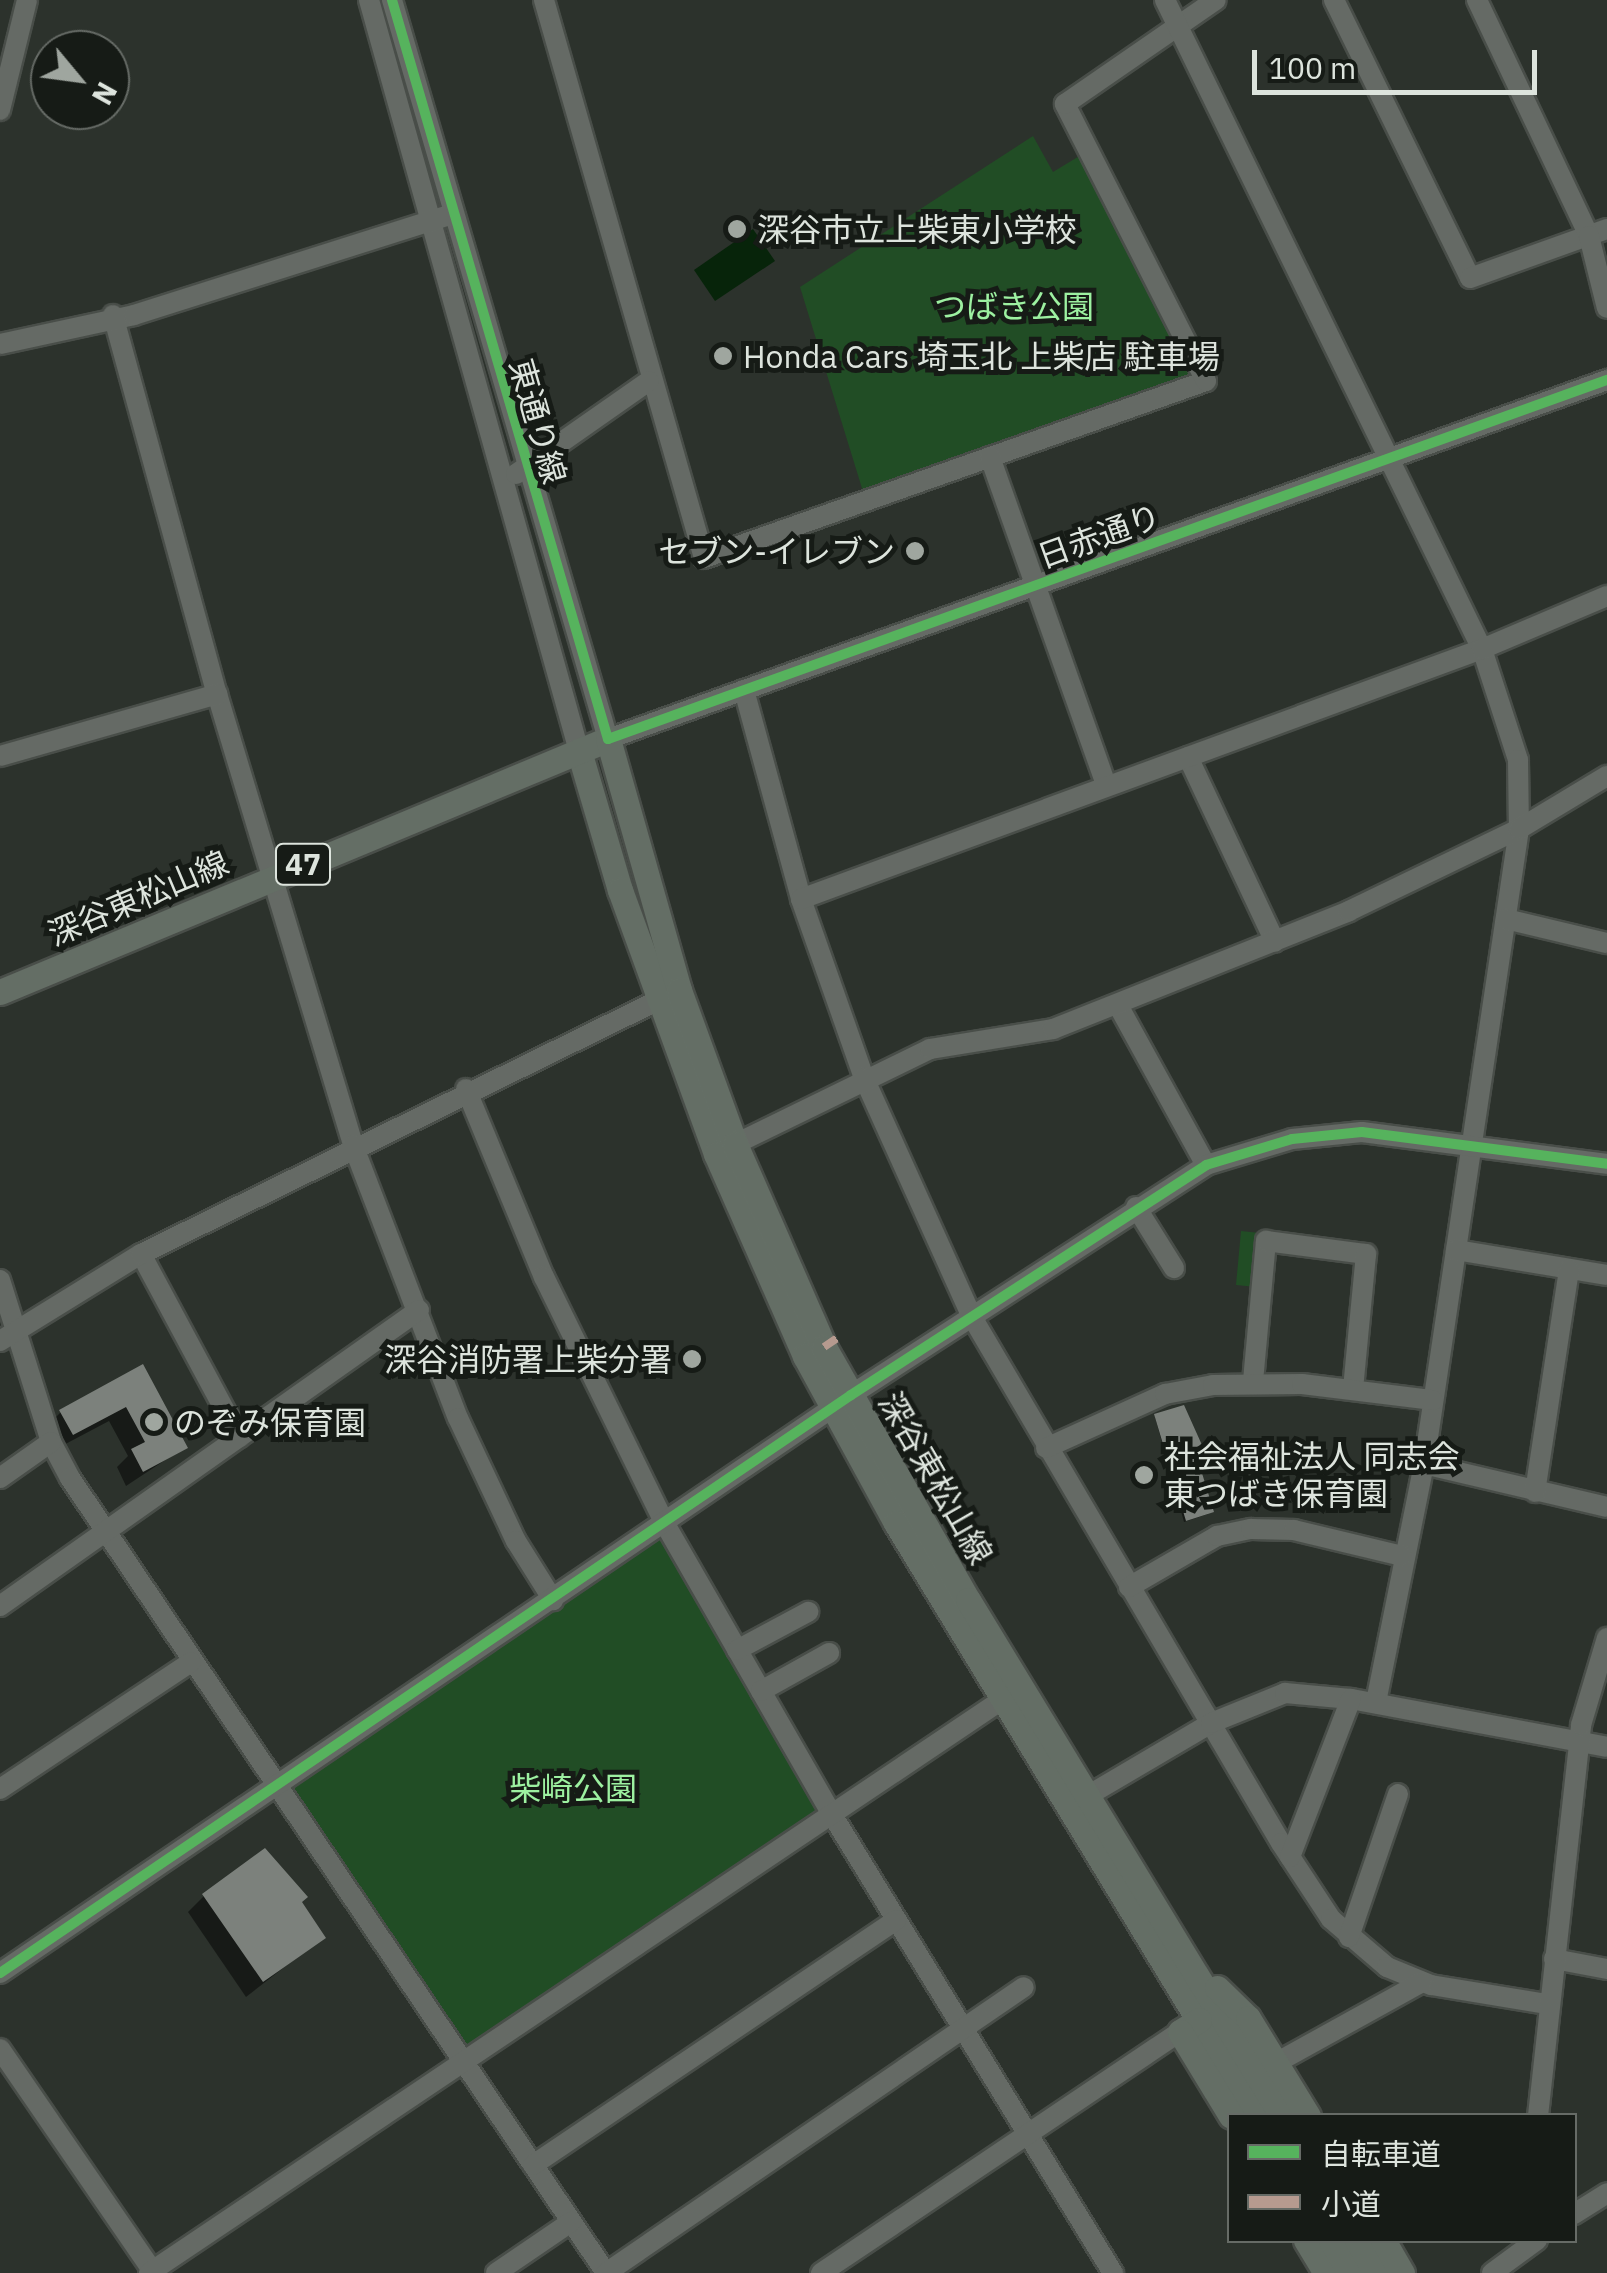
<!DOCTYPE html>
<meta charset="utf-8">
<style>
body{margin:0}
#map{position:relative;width:1607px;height:2273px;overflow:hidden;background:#2c322c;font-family:"IBM Plex Sans","Noto Sans JP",sans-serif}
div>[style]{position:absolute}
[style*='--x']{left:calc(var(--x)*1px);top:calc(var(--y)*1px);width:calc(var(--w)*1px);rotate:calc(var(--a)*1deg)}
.green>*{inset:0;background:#214d25}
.water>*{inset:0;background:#07240a}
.shadow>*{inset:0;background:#0007}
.building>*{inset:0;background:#7c817c}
.roads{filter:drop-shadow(2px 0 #494e49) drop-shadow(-2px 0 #494e49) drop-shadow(0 2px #494e49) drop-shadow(0 -2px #494e49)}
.minor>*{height:20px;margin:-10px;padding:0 10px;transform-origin:10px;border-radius:10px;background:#656a65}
.major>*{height:25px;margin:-12.5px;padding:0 12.5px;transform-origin:12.5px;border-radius:12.5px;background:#646e65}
.quiet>*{height:8px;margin-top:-4px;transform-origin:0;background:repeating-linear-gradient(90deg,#b69a8f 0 15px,transparent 0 23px)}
.cycleway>*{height:10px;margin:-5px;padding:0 5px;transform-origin:5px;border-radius:5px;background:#56b35d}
.dots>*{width:28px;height:28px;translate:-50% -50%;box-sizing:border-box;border:5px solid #161b16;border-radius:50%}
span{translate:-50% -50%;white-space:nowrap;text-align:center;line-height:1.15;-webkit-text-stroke:10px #161b16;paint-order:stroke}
.shield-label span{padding:2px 8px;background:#161b16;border:2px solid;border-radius:8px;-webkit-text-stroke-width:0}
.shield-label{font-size:30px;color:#dde4dd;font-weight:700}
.poi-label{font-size:32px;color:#dde4dd}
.left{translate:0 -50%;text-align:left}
.right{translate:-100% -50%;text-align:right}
.park-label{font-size:32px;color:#9df1a1}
.street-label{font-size:32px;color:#dde4dd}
.legend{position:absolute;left:1227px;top:2113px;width:350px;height:130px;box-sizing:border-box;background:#161b16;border:2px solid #666b66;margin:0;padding:12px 18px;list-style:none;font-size:30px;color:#dde4dd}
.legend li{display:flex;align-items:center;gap:20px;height:50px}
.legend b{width:50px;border:2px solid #666b66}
.north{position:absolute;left:30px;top:30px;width:100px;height:100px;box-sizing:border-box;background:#161b16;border:2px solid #666b66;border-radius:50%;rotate:119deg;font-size:28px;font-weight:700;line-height:40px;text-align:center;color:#dde4dd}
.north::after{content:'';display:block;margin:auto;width:35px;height:45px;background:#9fa69f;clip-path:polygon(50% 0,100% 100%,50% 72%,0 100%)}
.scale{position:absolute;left:1252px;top:50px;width:285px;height:45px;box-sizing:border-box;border:5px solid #dde4dd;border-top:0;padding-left:12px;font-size:30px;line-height:35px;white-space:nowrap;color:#dde4dd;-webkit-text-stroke:8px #161b16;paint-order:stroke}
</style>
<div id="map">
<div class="green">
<div style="clip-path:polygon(1033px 136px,1053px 172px,1086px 152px,1200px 379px,865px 498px,800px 287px)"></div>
<div style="clip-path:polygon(1241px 1231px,1260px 1233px,1256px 1287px,1236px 1285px)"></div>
<div style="clip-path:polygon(665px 1524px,831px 1813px,463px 2063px,277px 1789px)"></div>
</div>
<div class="water">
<div style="clip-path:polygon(753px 229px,775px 261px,715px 301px,694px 270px)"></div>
</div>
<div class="shadow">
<div style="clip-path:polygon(142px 1368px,185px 1447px,126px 1486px,117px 1467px,128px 1456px,109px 1421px,56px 1449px,45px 1428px,61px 1412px)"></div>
<div style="clip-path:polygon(1155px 1417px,1203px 1454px,1195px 1458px,1208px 1514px,1184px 1522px)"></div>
<div style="clip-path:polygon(204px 1896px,323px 1937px,246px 1997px,188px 1912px)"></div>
</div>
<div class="building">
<div style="clip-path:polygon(143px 1364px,188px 1448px,143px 1472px,131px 1449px,145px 1442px,126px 1407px,73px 1435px,59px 1410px)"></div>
<div style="clip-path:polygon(1184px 1405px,1206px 1454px,1197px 1457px,1214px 1512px,1186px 1521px,1154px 1414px)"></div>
<div style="clip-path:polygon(265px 1848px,308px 1897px,302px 1902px,326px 1938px,263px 1982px,202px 1894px)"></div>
</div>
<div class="roads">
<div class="minor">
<div style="--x:369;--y:0;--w:780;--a:74.38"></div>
<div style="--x:392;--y:0;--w:770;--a:73.71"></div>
<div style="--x:608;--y:739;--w:1062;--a:-19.77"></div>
<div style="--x:544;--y:0;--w:580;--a:74"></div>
<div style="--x:704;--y:558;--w:532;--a:-19.42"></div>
<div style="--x:1206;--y:381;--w:311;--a:-117"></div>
<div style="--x:1065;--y:104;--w:183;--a:-34.6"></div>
<div style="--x:1165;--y:0;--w:722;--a:63.97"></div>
<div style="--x:1482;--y:649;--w:117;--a:72"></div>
<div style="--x:1518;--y:760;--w:69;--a:89.2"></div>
<div style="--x:1519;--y:829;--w:642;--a:98.51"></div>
<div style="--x:1424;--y:1464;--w:244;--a:101.4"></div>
<div style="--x:1334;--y:0;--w:309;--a:63.9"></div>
<div style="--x:1470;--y:278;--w:145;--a:-19.7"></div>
<div style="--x:1477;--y:0;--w:261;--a:64.6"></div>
<div style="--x:1589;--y:236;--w:74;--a:76"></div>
<div style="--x:0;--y:110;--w:113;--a:-76.2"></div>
<div style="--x:113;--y:315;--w:393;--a:74.7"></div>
<div style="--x:217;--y:694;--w:471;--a:73.2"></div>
<div style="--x:353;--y:1145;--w:292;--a:69"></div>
<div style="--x:458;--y:1418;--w:136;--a:64.8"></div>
<div style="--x:516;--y:1541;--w:70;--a:57.9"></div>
<div style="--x:0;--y:344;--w:137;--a:-12.2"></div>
<div style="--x:134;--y:315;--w:327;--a:-17.6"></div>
<div style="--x:990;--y:457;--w:347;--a:70.5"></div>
<div style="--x:516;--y:474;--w:162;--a:-35"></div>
<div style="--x:744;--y:690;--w:217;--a:74.7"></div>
<div style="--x:801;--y:899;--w:190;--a:70.6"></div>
<div style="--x:864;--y:1078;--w:262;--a:65.7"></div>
<div style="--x:972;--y:1317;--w:610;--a:59.57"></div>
<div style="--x:1281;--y:1843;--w:91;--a:56.7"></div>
<div style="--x:1331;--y:1919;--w:74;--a:40.6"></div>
<div style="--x:1387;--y:1967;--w:48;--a:22.2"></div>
<div style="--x:1431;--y:1985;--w:118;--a:9.3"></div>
<div style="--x:0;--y:756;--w:226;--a:-15.9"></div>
<div style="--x:1188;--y:757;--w:204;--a:64.8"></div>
<div style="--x:801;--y:899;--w:725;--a:-20.16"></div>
<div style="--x:1482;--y:649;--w:136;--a:-23"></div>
<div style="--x:1506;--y:919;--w:104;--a:13.4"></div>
<div style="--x:1119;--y:1007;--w:180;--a:61.2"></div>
<div style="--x:466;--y:1089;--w:204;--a:67.5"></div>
<div style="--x:544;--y:1277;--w:275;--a:63.9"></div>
<div style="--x:665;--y:1524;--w:333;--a:60.1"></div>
<div style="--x:831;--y:1813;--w:540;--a:58.49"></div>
<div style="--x:723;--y:1150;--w:230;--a:-26"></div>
<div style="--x:930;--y:1049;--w:125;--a:-9.2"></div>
<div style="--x:1053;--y:1029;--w:319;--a:-21.7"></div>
<div style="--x:1349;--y:911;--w:189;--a:-25.8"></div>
<div style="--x:1519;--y:829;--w:103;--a:-31.1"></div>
<div style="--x:1136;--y:1207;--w:72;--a:58.1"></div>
<div style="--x:1456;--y:1250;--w:153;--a:9.4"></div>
<div style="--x:141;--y:1254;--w:208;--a:61.8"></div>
<div style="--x:0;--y:1280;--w:170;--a:72.5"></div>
<div style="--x:51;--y:1442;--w:41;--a:62.2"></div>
<div style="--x:70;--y:1478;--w:959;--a:56.01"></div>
<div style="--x:0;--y:1341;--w:166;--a:-31.7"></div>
<div style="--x:141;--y:1254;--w:593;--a:-26.13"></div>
<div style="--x:1253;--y:1381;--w:141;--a:-84.7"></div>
<div style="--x:1266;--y:1241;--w:101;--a:7.4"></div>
<div style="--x:1366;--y:1254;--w:136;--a:95.5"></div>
<div style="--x:1046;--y:1448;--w:131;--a:-24.4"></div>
<div style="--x:1165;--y:1394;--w:49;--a:-10.6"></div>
<div style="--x:1213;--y:1385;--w:89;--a:-0.6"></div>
<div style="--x:1302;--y:1384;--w:132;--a:7"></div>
<div style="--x:1424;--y:1464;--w:188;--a:13.2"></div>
<div style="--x:0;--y:1478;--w:62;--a:-35.2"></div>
<div style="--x:1535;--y:1492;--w:225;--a:-81.3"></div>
<div style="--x:1129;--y:1587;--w:102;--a:-30.1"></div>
<div style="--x:1217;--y:1536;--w:35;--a:-12"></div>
<div style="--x:1251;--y:1529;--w:43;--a:1.3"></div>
<div style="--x:1294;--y:1530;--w:111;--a:13.5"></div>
<div style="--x:0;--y:1606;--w:513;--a:-35.24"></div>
<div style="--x:737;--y:1650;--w:81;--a:-28.2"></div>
<div style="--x:761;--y:1691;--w:78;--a:-29.2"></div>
<div style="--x:0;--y:1789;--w:229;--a:-33.6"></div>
<div style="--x:1077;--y:1802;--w:156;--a:-30.5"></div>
<div style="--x:1211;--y:1723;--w:80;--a:-22.1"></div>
<div style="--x:1285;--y:1693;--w:66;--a:5.2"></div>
<div style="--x:1351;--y:1699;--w:260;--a:10.6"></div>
<div style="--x:1290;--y:1857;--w:169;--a:-68.9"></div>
<div style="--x:1349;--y:1937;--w:151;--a:-71.1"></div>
<div style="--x:1554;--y:1959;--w:54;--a:10.7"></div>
<div style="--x:0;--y:1973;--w:1029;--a:-34.18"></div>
<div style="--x:851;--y:1395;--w:423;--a:-32.9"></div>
<div style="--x:1206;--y:1165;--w:90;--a:-16.8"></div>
<div style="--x:1292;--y:1139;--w:70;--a:-5.7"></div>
<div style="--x:1362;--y:1132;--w:247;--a:7.4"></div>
<div style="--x:0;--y:2049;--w:272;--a:55.5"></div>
<div style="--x:1276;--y:2063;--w:167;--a:-29"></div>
<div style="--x:1538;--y:2116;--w:393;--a:-83.7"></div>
<div style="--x:1581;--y:1725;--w:91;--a:-73.4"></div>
<div style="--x:533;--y:2165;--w:438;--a:-34"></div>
<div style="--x:1574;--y:2214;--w:39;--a:-32"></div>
<div style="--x:149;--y:2273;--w:1043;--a:-33.9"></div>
<div style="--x:496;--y:2273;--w:91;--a:-34.2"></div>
<div style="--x:606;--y:2273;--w:506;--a:-34.38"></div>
<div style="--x:821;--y:2273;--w:432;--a:-33.9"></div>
<div style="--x:1492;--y:2273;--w:56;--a:-36.3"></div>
</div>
<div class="major">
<div style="--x:579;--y:751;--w:145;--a:73.6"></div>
<div style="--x:620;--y:890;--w:281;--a:70"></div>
<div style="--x:716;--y:1154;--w:221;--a:66.2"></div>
<div style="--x:805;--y:1356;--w:190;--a:61.4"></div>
<div style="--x:896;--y:1523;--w:694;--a:58.67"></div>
<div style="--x:0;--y:992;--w:659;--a:-22.59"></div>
<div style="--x:608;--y:739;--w:261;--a:74.2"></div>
<div style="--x:679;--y:990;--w:164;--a:70"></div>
<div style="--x:735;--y:1144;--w:222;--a:66.3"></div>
<div style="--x:824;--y:1347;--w:291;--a:60.4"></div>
<div style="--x:968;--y:1600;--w:604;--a:58.68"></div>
<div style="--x:1217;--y:1988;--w:43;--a:44.1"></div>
<div style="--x:1248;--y:2018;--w:115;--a:58.5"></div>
<div style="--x:1199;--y:2020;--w:22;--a:148"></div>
<div style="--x:1180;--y:2032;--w:98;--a:58.7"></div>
<div style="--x:1306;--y:2240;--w:39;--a:59"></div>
<div style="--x:1331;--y:2240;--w:38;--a:60"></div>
<div style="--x:1357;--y:2240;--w:38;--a:60"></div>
<div style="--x:1383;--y:2240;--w:38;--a:60"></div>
</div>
</div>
<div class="quiet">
<div style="--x:824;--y:1347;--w:18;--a:-34"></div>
</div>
<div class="cycleway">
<div style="--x:392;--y:0;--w:770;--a:73.71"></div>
<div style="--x:608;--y:739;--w:1062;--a:-19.77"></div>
<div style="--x:0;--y:1973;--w:1029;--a:-34.18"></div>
<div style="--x:851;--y:1395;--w:423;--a:-32.9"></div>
<div style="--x:1206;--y:1165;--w:90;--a:-16.8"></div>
<div style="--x:1292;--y:1139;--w:70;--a:-5.7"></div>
<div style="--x:1362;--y:1132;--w:247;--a:7.4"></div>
</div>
<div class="dots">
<div style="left:737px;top:229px;background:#9fa69f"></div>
<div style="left:723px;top:356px;background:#9fa69f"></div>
<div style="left:915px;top:551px;background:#9fa69f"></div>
<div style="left:692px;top:1359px;background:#9fa69f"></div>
<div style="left:154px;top:1422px;background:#9fa69f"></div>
<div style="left:1144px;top:1475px;background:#9fa69f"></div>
</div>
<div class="shield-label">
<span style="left:303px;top:864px">47</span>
</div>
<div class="poi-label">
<span class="left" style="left:757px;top:229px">深谷市立上柴東小学校</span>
<span class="left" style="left:743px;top:356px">Honda Cars 埼玉北 上柴店 駐車場</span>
<span class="right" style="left:895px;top:551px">セブン-イレブン</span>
<span class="right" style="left:672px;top:1359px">深谷消防署上柴分署</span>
<span class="left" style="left:174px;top:1422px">のぞみ保育園</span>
<span class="left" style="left:1164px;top:1475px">社会福祉法人 同志会<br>東つばき保育園</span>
</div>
<div class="park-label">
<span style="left:1014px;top:306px">つばき公園</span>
<span style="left:573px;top:1788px">柴崎公園</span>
</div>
<div class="street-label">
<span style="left:538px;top:421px;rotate:74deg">東通り線</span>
<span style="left:1099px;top:536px;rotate:-20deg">日赤通り</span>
<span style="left:138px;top:898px;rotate:-23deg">深谷東松山線</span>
<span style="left:936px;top:1478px;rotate:60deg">深谷東松山線</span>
</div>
<ul class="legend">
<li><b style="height:12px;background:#56b35d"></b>自転車道</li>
<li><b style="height:12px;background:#b69a8f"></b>小道</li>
</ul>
<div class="north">N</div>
<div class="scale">100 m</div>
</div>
